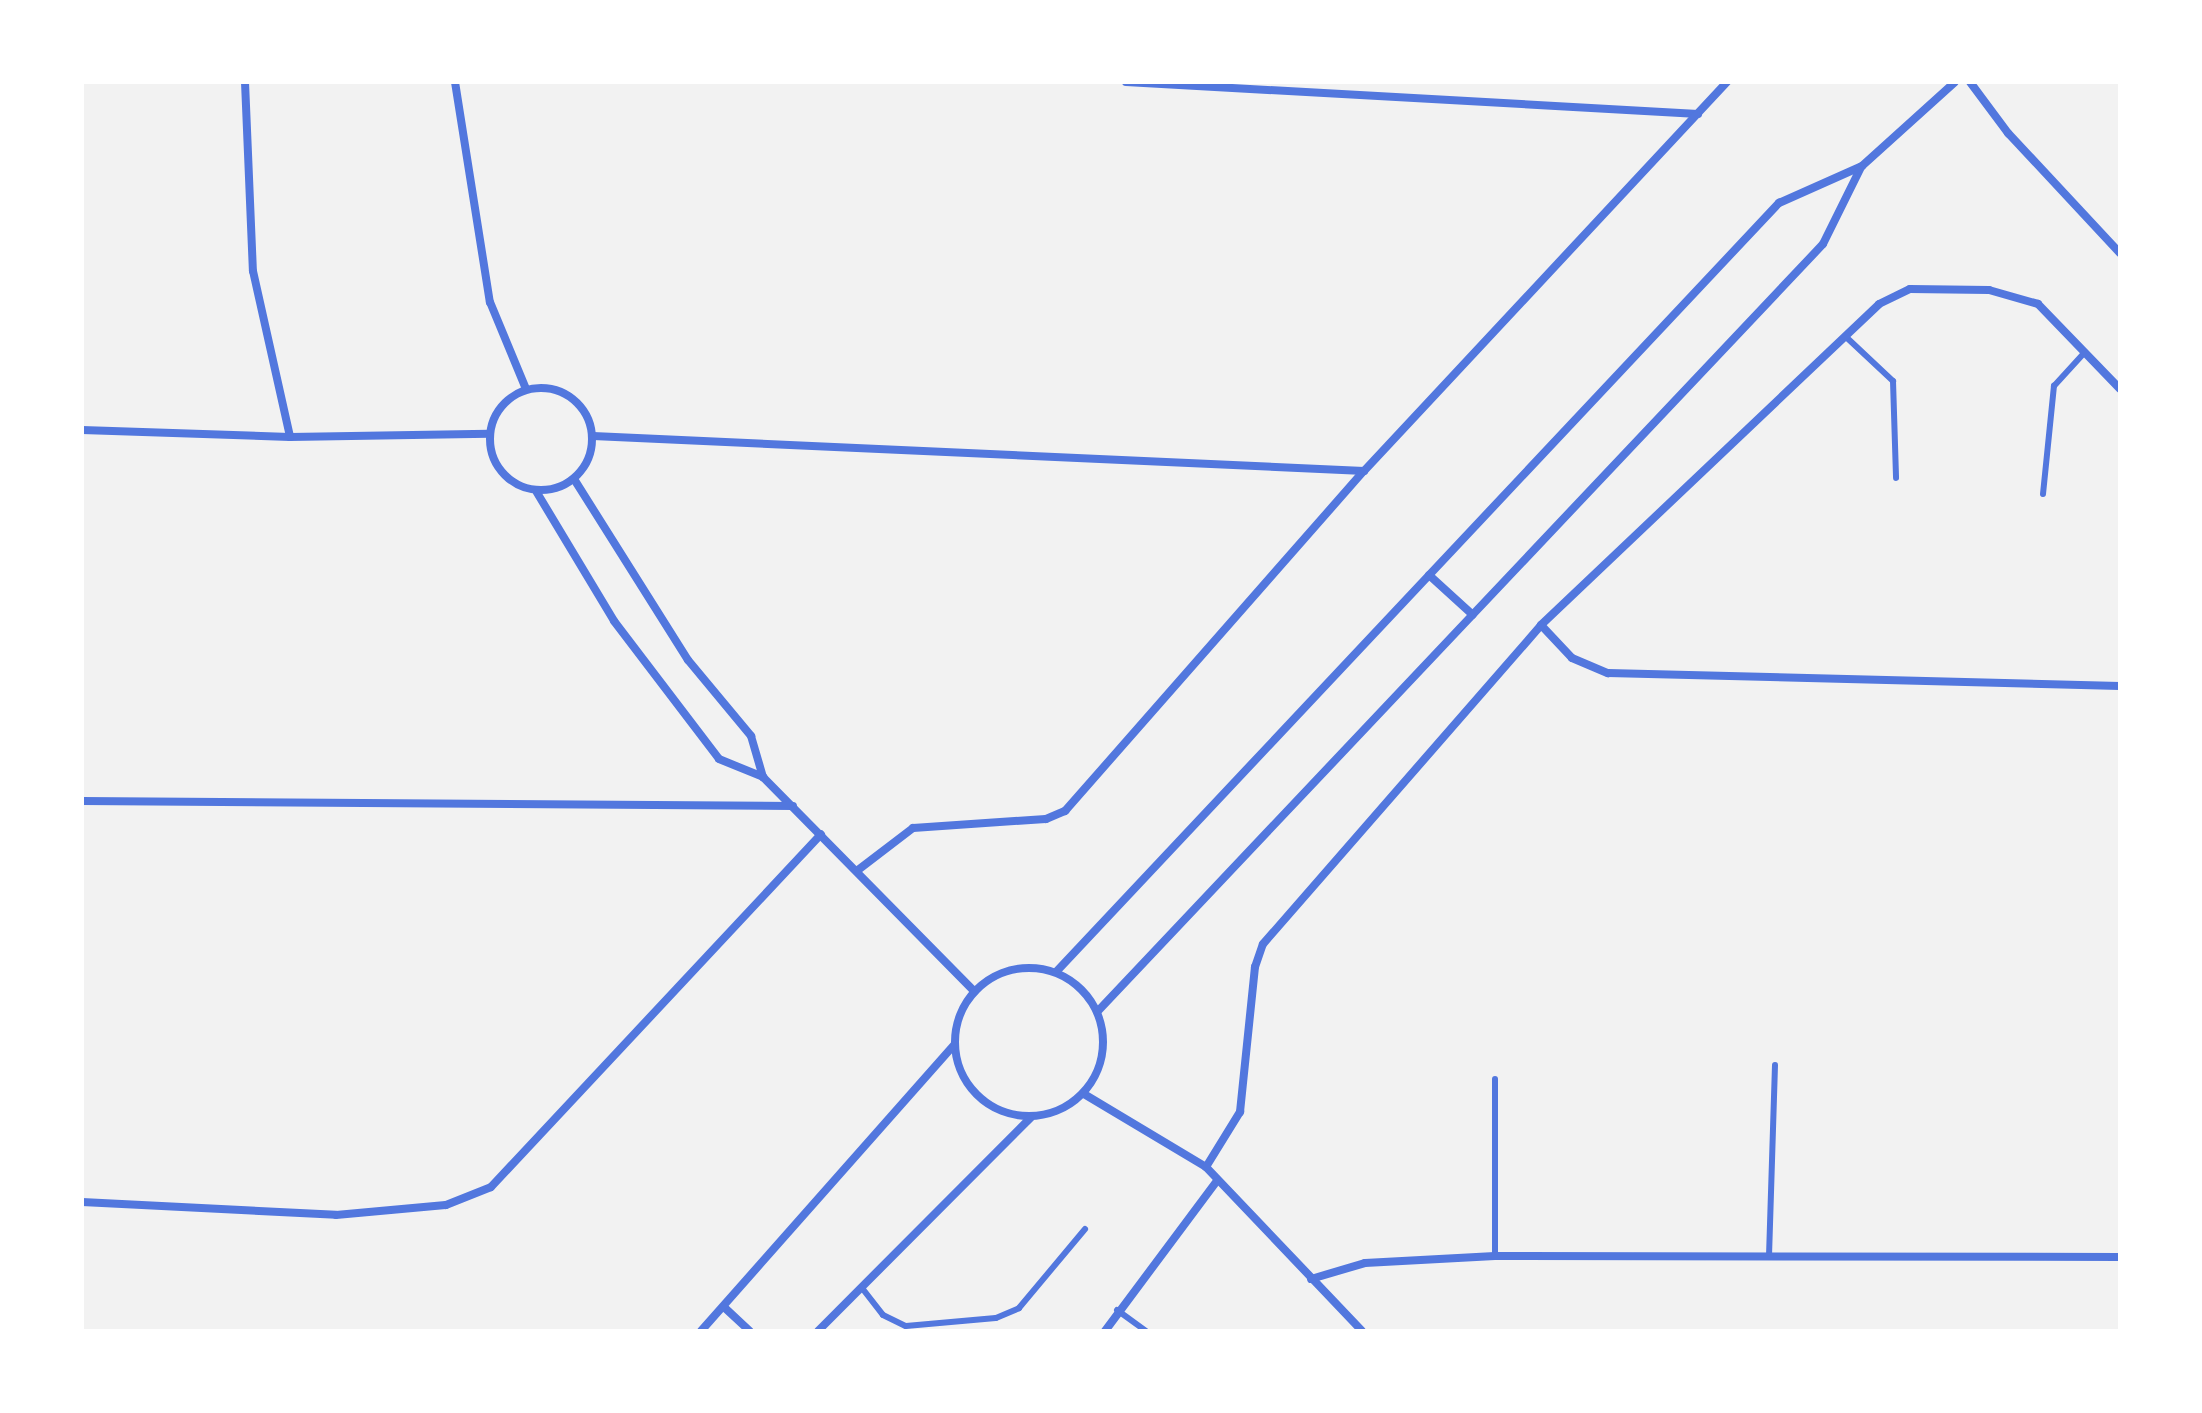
<!DOCTYPE html>
<style>
body{margin:0}
#map{position:relative;width:2202px;height:1413px;overflow:hidden;background:#f2f2f2;font-family:Ubuntu,sans-serif}
div>[style]{position:absolute}
[style*='--x']{left:calc(var(--x)*1px);top:calc(var(--y)*1px);width:calc(var(--w)*1px);rotate:calc(var(--a)*1deg)}
.service>*{height:6px;margin:-3px;padding:0 3px;transform-origin:3px;border-radius:3px;background:#5277de}
.minor>*{height:8px;margin:-4px;padding:0 4px;transform-origin:4px;border-radius:4px;background:#5277de}
.minor>.ring{margin:-4px;padding:0;box-sizing:content-box;background:none;border:8px solid #5277de;border-radius:50%}
span{translate:-50% -50%;white-space:nowrap;text-align:center;line-height:1.15;-webkit-text-stroke:8px #fff;paint-order:stroke}
.frame{position:absolute;inset:0;border:84px solid #fff;pointer-events:none}
</style>
<div id="map">
<div class="service">
<div style="--x:1845;--y:336;--w:66;--a:43.2"></div>
<div style="--x:1893;--y:381;--w:97;--a:88.2"></div>
<div style="--x:2043;--y:494;--w:109;--a:-84.2"></div>
<div style="--x:2054;--y:386;--w:46;--a:-47.6"></div>
<div style="--x:1495;--y:1079;--w:177;--a:90"></div>
<div style="--x:1769;--y:1256;--w:191;--a:-88.2"></div>
<div style="--x:862;--y:1288;--w:34;--a:52"></div>
<div style="--x:883;--y:1315;--w:25;--a:26"></div>
<div style="--x:906;--y:1326;--w:90;--a:-5.1"></div>
<div style="--x:996;--y:1318;--w:25;--a:-23"></div>
<div style="--x:1019;--y:1308;--w:103;--a:-50.1"></div>
<div style="--x:1117;--y:1310;--w:36;--a:36"></div>
</div>
<div class="minor">
<div style="--x:245;--y:82;--w:189;--a:87.6"></div>
<div style="--x:253;--y:271;--w:170;--a:77.4"></div>
<div style="--x:290;--y:437;--w:199;--a:-0.9"></div>
<div style="--x:455;--y:82;--w:223;--a:81"></div>
<div style="--x:490;--y:302;--w:94;--a:67.5"></div>
<div style="--x:1126;--y:82;--w:573;--a:3.2"></div>
<div style="--x:1970;--y:82;--w:64;--a:53.3"></div>
<div style="--x:2008;--y:133;--w:164;--a:47"></div>
<div class="ring" style="left:490px;top:388px;width:94px;height:94px"></div>
<div style="--x:82;--y:430;--w:208;--a:1.9"></div>
<div style="--x:593;--y:436;--w:772;--a:2.6"></div>
<div style="--x:574;--y:479;--w:214;--a:57.8"></div>
<div style="--x:688;--y:660;--w:99;--a:50.3"></div>
<div style="--x:751;--y:736;--w:43;--a:73.7"></div>
<div style="--x:536;--y:491;--w:152;--a:59"></div>
<div style="--x:614;--y:621;--w:173;--a:52.7"></div>
<div style="--x:719;--y:759;--w:48;--a:22.2"></div>
<div style="--x:763;--y:777;--w:301;--a:45.4"></div>
<div style="--x:1429;--y:575;--w:59;--a:42.3"></div>
<div style="--x:1541;--y:625;--w:45;--a:46.8"></div>
<div style="--x:1572;--y:658;--w:39;--a:23"></div>
<div style="--x:1608;--y:673;--w:512;--a:1.45"></div>
<div style="--x:82;--y:801;--w:711;--a:0.4"></div>
<div style="--x:858;--y:870;--w:69;--a:-37.4"></div>
<div style="--x:913;--y:828;--w:133;--a:-3.9"></div>
<div style="--x:1046;--y:819;--w:21;--a:-23"></div>
<div style="--x:1065;--y:811;--w:453;--a:-48.7"></div>
<div style="--x:1364;--y:471;--w:532;--a:-46.98"></div>
<div class="ring" style="left:955px;top:968px;width:140px;height:140px"></div>
<div style="--x:1056;--y:972;--w:1056;--a:-46.77"></div>
<div style="--x:1779;--y:203;--w:91;--a:-24"></div>
<div style="--x:1862;--y:166;--w:125;--a:-42.1"></div>
<div style="--x:1098;--y:1011;--w:1055;--a:-46.61"></div>
<div style="--x:1823;--y:244;--w:86;--a:-63.7"></div>
<div style="--x:1084;--y:1094;--w:142;--a:30.9"></div>
<div style="--x:1206;--y:1167;--w:226;--a:46.4"></div>
<div style="--x:1206;--y:1167;--w:65;--a:-58.3"></div>
<div style="--x:1240;--y:1112;--w:146;--a:-84.1"></div>
<div style="--x:1255;--y:967;--w:24;--a:-71"></div>
<div style="--x:1263;--y:944;--w:423;--a:-48.9"></div>
<div style="--x:1541;--y:625;--w:466;--a:-43.5"></div>
<div style="--x:1879;--y:304;--w:34;--a:-26"></div>
<div style="--x:1910;--y:289;--w:79;--a:0.7"></div>
<div style="--x:1989;--y:290;--w:51;--a:15.9"></div>
<div style="--x:2038;--y:304;--w:118;--a:46"></div>
<div style="--x:82;--y:1202;--w:254;--a:2.9"></div>
<div style="--x:336;--y:1215;--w:110;--a:-5.2"></div>
<div style="--x:446;--y:1205;--w:48;--a:-21.8"></div>
<div style="--x:491;--y:1187;--w:483;--a:-46.9"></div>
<div style="--x:1311;--y:1279;--w:56;--a:-16.5"></div>
<div style="--x:1365;--y:1263;--w:130;--a:-3.1"></div>
<div style="--x:1495;--y:1256;--w:625;--a:0.09"></div>
<div style="--x:725;--y:1308;--w:34;--a:43"></div>
<div style="--x:701;--y:1331;--w:382;--a:-48.5"></div>
<div style="--x:818;--y:1331;--w:302;--a:-45.1"></div>
<div style="--x:1105;--y:1331;--w:187;--a:-53.3"></div>
</div>
<div class="frame"></div>
</div>
